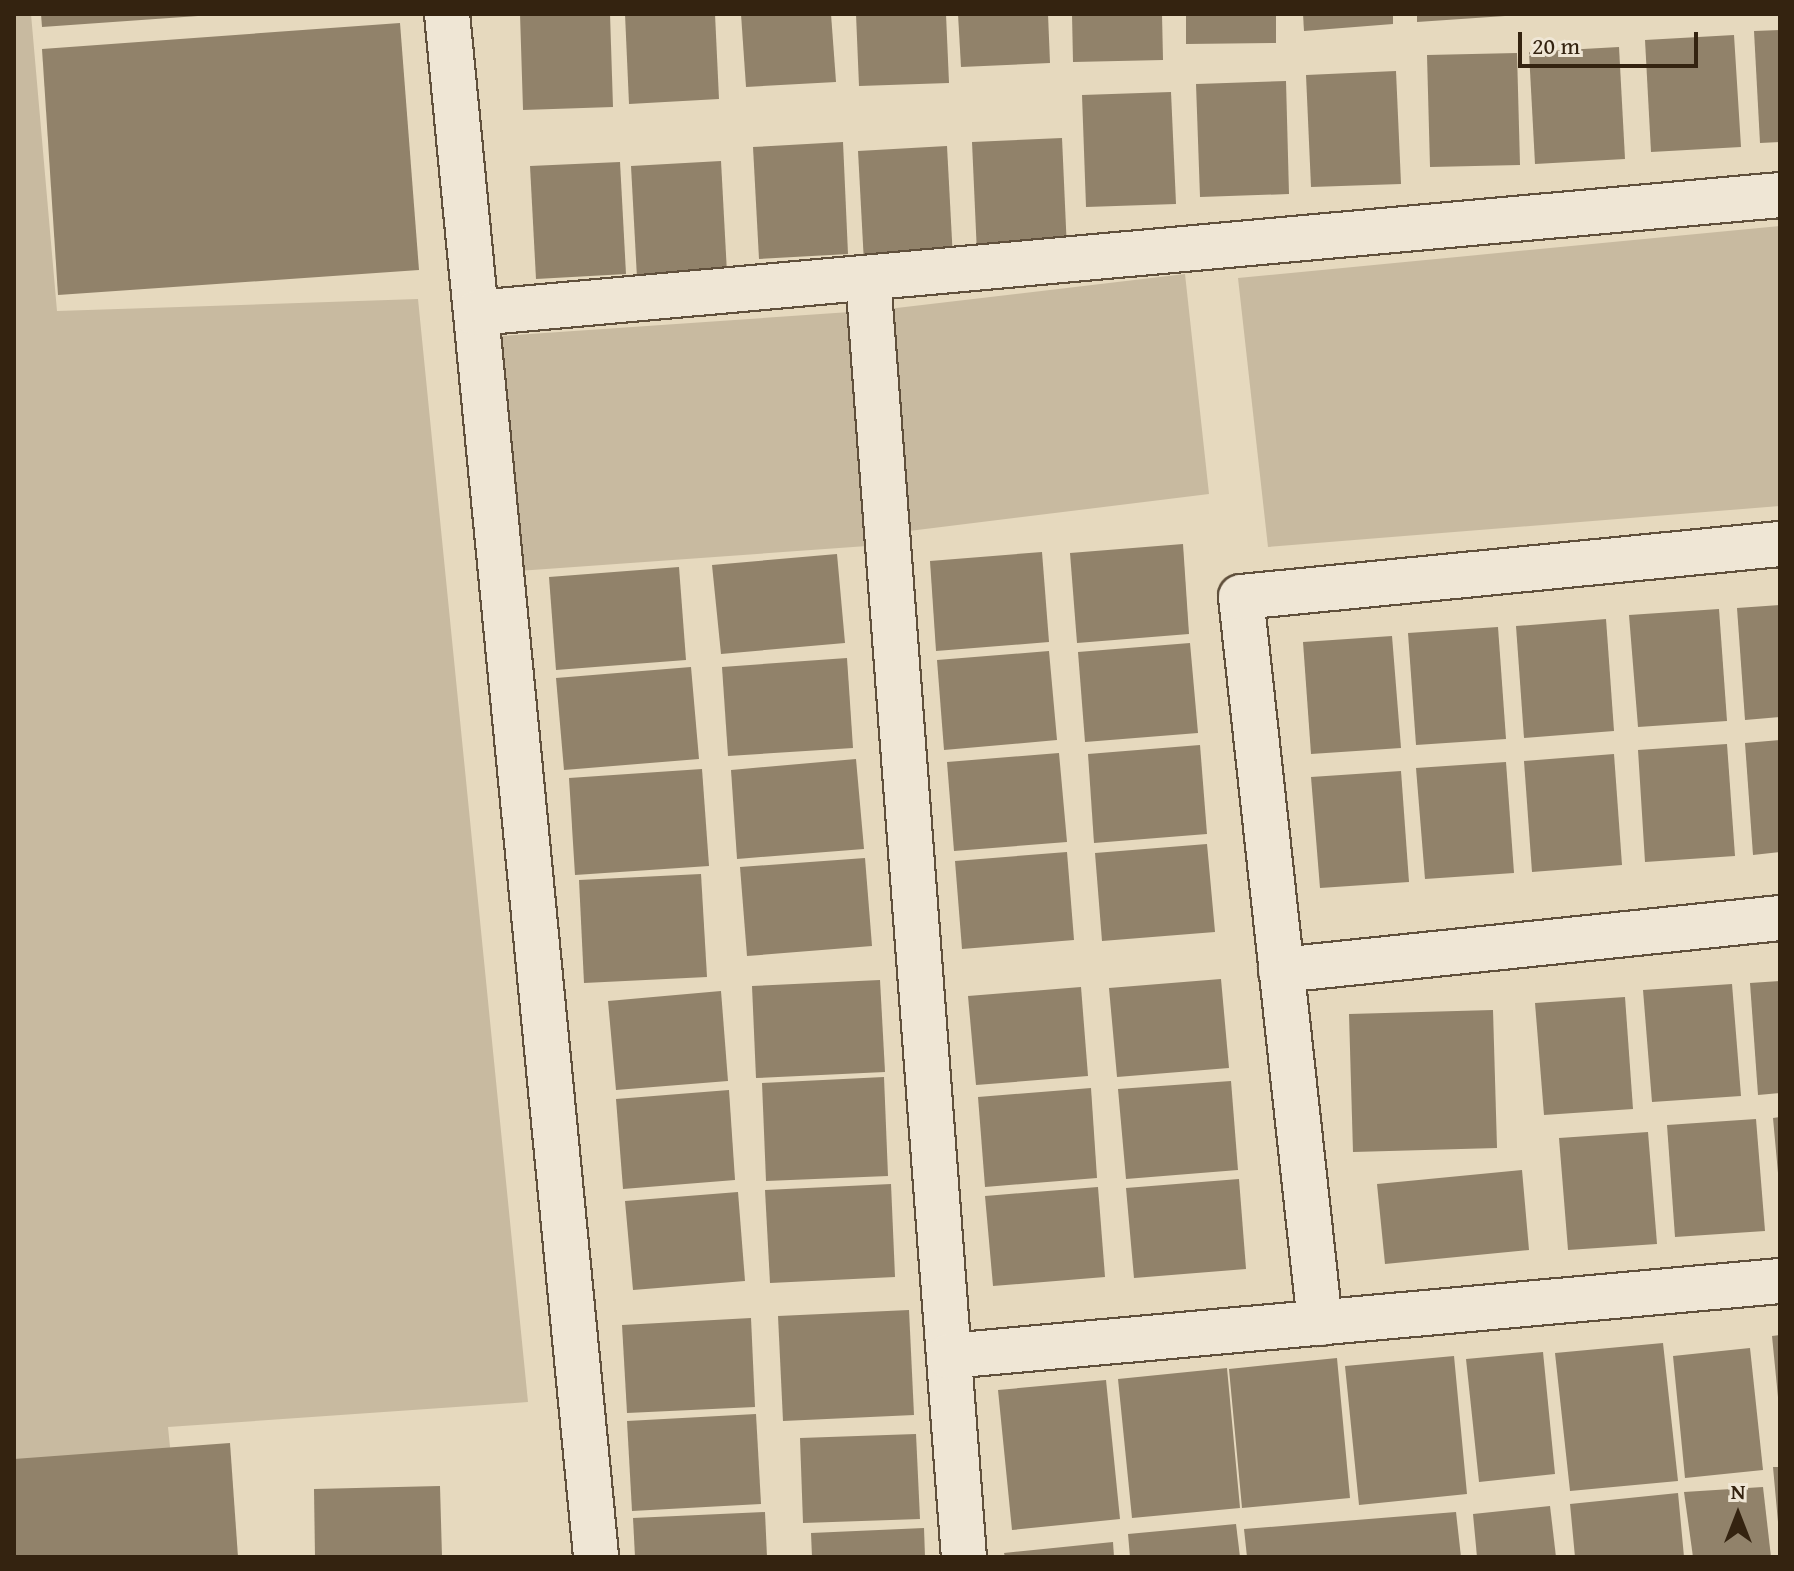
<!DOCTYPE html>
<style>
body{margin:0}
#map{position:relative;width:1794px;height:1571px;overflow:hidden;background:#e6d9be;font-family:"Gentium Book Plus",serif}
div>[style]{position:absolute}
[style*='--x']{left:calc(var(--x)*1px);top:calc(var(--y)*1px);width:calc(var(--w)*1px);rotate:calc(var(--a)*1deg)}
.green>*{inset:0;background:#c8baa0}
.building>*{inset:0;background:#91826a}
.roads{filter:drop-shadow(2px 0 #60503c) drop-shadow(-2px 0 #60503c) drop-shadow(0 2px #60503c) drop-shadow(0 -2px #60503c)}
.minor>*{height:44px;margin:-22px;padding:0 22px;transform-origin:22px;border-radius:22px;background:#efe6d5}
span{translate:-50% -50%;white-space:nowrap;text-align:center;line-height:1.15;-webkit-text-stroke:6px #efe6d5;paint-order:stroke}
.frame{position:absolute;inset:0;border:16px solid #342310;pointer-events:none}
.north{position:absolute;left:1698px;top:1475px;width:80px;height:80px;-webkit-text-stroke:6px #efe6d5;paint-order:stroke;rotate:0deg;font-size:22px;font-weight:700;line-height:32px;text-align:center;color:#342310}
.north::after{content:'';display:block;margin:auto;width:28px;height:36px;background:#342310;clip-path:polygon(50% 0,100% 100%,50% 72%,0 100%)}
.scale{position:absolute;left:1518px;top:32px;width:180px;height:36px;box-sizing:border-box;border:4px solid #342310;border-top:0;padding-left:10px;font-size:24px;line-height:28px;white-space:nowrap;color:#342310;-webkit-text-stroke:6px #efe6d5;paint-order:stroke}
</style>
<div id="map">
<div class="green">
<div style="clip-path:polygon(14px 14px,31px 14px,57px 311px,418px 299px,528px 1402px,168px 1427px,181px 1557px,14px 1557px)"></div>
<div style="clip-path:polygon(1780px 226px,1780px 506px,1268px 547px,1238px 278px)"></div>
<div style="clip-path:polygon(1185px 274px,1209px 494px,909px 531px,888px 309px)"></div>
<div style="clip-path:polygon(850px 312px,867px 546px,518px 571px,502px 336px)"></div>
</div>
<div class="building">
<div style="clip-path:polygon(41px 14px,198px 14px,198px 16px,42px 27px)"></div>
<div style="clip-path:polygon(520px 14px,610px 14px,613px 107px,523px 110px)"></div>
<div style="clip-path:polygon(625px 14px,715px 14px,719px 99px,629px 104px)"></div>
<div style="clip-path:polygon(741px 14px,831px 14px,836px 82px,746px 87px)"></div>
<div style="clip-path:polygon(856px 14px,946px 14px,949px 83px,859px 86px)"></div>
<div style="clip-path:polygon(958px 14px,1048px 14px,1050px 63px,961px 67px)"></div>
<div style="clip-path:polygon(1072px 14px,1162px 14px,1163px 60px,1073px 62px)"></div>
<div style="clip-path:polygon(1186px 14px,1276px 14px,1276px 43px,1186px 44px)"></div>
<div style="clip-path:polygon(1303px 14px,1393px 14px,1393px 24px,1304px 31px)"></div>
<div style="clip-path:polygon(1417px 14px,1505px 14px,1505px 16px,1417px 22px)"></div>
<div style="clip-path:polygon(400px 23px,419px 270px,58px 295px,42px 49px)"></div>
<div style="clip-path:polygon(1780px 30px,1780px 142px,1760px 143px,1754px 31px)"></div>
<div style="clip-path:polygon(1734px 35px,1741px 147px,1651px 152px,1645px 40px)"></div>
<div style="clip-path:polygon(1619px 47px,1625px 159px,1535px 164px,1529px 52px)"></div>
<div style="clip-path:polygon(1517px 53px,1520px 165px,1430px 167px,1427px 55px)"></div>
<div style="clip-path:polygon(1396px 71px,1401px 184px,1311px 187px,1306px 75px)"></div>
<div style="clip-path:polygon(1286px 81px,1289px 194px,1200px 197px,1196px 84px)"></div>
<div style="clip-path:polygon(1171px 92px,1176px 204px,1086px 207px,1082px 95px)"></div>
<div style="clip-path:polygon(1062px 138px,1067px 250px,977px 254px,972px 142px)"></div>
<div style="clip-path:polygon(843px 142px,848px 254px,759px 259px,753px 147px)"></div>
<div style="clip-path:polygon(947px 146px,953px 259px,864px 263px,858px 151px)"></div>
<div style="clip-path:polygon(721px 161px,727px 273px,637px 278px,631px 166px)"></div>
<div style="clip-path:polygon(620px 162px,626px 274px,536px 279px,530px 166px)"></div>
<div style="clip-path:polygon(1183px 544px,1189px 634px,1077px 643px,1070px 553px)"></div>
<div style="clip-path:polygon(1042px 552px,1049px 642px,936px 651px,930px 561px)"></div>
<div style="clip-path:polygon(837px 554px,845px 643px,721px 654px,712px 565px)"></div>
<div style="clip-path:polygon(679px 567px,686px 660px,556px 670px,549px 577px)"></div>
<div style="clip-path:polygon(1780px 605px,1780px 717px,1745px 720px,1737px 608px)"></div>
<div style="clip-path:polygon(1719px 609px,1727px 721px,1638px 727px,1629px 615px)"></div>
<div style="clip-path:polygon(1606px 619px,1614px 731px,1524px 738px,1516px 626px)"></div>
<div style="clip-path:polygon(1498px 627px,1506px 739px,1416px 745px,1408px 633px)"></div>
<div style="clip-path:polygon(1392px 636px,1401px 748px,1311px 754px,1303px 642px)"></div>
<div style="clip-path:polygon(1190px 643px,1198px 733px,1085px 742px,1078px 652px)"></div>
<div style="clip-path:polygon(1049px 651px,1057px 740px,944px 750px,937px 660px)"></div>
<div style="clip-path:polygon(847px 658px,853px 748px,728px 756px,722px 667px)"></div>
<div style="clip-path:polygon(691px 667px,699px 759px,564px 770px,556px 678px)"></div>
<div style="clip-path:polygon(1780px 740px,1780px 852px,1753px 855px,1745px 743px)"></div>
<div style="clip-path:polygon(1727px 744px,1735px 856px,1645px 862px,1638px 750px)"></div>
<div style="clip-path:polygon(1200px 745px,1207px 834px,1094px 843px,1088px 754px)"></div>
<div style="clip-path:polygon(1059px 753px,1067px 842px,954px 851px,947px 762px)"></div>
<div style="clip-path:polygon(1614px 754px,1622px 865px,1532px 872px,1524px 761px)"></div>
<div style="clip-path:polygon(856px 759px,864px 849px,737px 859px,731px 770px)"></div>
<div style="clip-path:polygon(1506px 762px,1514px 873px,1425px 879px,1416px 768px)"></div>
<div style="clip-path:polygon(702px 769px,709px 866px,575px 875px,569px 778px)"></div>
<div style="clip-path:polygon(1401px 771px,1409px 882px,1320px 888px,1311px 777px)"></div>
<div style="clip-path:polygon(1207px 844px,1215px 932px,1102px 941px,1095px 853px)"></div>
<div style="clip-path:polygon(1067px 852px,1074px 940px,962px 949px,955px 861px)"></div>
<div style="clip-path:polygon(865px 858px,872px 946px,747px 956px,740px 867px)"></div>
<div style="clip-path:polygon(701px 874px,707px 977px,584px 983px,579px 880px)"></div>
<div style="clip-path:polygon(1221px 979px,1229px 1068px,1117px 1077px,1109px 988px)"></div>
<div style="clip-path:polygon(880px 980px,885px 1072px,756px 1078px,752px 986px)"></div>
<div style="clip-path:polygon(1780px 981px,1780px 1093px,1758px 1095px,1750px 983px)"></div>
<div style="clip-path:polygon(1732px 984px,1741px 1096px,1652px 1102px,1643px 990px)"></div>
<div style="clip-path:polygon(1081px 987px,1088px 1076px,976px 1085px,968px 996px)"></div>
<div style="clip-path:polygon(721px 991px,728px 1081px,616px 1090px,608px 1001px)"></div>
<div style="clip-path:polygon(1625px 997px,1633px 1109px,1544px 1115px,1535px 1003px)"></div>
<div style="clip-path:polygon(1493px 1010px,1497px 1148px,1353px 1152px,1349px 1014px)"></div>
<div style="clip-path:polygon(884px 1077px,888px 1176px,766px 1181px,762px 1083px)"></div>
<div style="clip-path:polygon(1231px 1081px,1238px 1170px,1126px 1179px,1118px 1089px)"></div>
<div style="clip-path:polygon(1091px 1088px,1097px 1178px,985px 1187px,978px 1097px)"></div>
<div style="clip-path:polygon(729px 1090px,735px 1180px,623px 1189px,616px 1099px)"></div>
<div style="clip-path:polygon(1780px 1117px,1780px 1173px,1778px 1173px,1773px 1118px)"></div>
<div style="clip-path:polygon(1756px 1119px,1765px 1231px,1675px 1237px,1667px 1125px)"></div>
<div style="clip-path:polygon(1648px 1132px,1657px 1244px,1568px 1250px,1559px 1138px)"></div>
<div style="clip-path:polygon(1522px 1170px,1529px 1250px,1385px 1264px,1377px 1184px)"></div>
<div style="clip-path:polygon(1239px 1179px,1246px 1269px,1134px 1278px,1126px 1188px)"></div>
<div style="clip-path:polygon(891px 1184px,895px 1277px,770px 1283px,765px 1190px)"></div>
<div style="clip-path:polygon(1098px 1187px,1105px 1277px,993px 1286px,985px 1196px)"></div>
<div style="clip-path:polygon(738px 1192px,745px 1281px,633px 1290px,625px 1201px)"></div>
<div style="clip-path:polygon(909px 1310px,914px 1415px,783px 1421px,778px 1316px)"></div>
<div style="clip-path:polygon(751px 1318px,755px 1407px,627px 1413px,622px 1325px)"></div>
<div style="clip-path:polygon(1780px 1335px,1780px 1397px,1778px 1397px,1772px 1336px)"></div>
<div style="clip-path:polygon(1663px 1343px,1678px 1481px,1570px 1491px,1555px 1353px)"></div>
<div style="clip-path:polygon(1750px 1348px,1763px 1470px,1685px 1478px,1673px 1356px)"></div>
<div style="clip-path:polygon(1543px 1352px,1555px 1474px,1479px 1482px,1466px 1359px)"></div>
<div style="clip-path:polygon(1454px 1356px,1467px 1494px,1359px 1505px,1345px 1366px)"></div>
<div style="clip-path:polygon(1337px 1358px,1350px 1498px,1242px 1508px,1229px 1369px)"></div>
<div style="clip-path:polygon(1227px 1368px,1240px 1508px,1132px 1518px,1118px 1379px)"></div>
<div style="clip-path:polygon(1106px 1380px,1120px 1519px,1012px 1530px,998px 1390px)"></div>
<div style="clip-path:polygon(756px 1414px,761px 1504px,632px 1511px,627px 1421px)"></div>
<div style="clip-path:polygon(916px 1434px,920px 1519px,803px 1523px,800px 1438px)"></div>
<div style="clip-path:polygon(230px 1443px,238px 1557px,14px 1557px,14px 1459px)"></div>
<div style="clip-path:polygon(1773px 1467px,1780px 1467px,1780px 1522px,1778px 1522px)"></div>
<div style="clip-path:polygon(440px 1486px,442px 1557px,315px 1557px,314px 1489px)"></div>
<div style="clip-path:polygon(1763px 1487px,1771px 1557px,1693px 1557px,1684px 1492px)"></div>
<div style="clip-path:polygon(1678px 1493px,1684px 1557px,1575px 1557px,1570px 1504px)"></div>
<div style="clip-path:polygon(1550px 1506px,1556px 1557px,1477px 1557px,1473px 1514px)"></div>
<div style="clip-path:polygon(765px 1512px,767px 1557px,635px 1557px,633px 1518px)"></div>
<div style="clip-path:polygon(1456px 1512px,1461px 1557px,1247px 1557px,1244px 1529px)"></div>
<div style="clip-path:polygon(1236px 1524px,1240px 1557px,1130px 1557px,1128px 1534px)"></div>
<div style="clip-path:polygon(924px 1528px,925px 1557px,812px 1557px,811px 1533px)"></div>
<div style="clip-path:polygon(1113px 1542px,1114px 1557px,1005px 1557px,1004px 1553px)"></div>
</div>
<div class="roads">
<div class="minor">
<div style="--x:447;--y:14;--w:1550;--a:84.48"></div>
<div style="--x:868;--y:278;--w:1283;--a:85.71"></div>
<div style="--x:476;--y:313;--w:1309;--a:-5.17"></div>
<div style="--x:1281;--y:970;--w:502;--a:-5.95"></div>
<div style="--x:1320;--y:1323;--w:730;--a:-96.21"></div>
<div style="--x:1241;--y:597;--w:542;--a:-5.62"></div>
<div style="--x:949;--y:1356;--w:834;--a:-5.16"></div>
</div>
</div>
<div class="frame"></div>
<div class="north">N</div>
<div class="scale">20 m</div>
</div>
